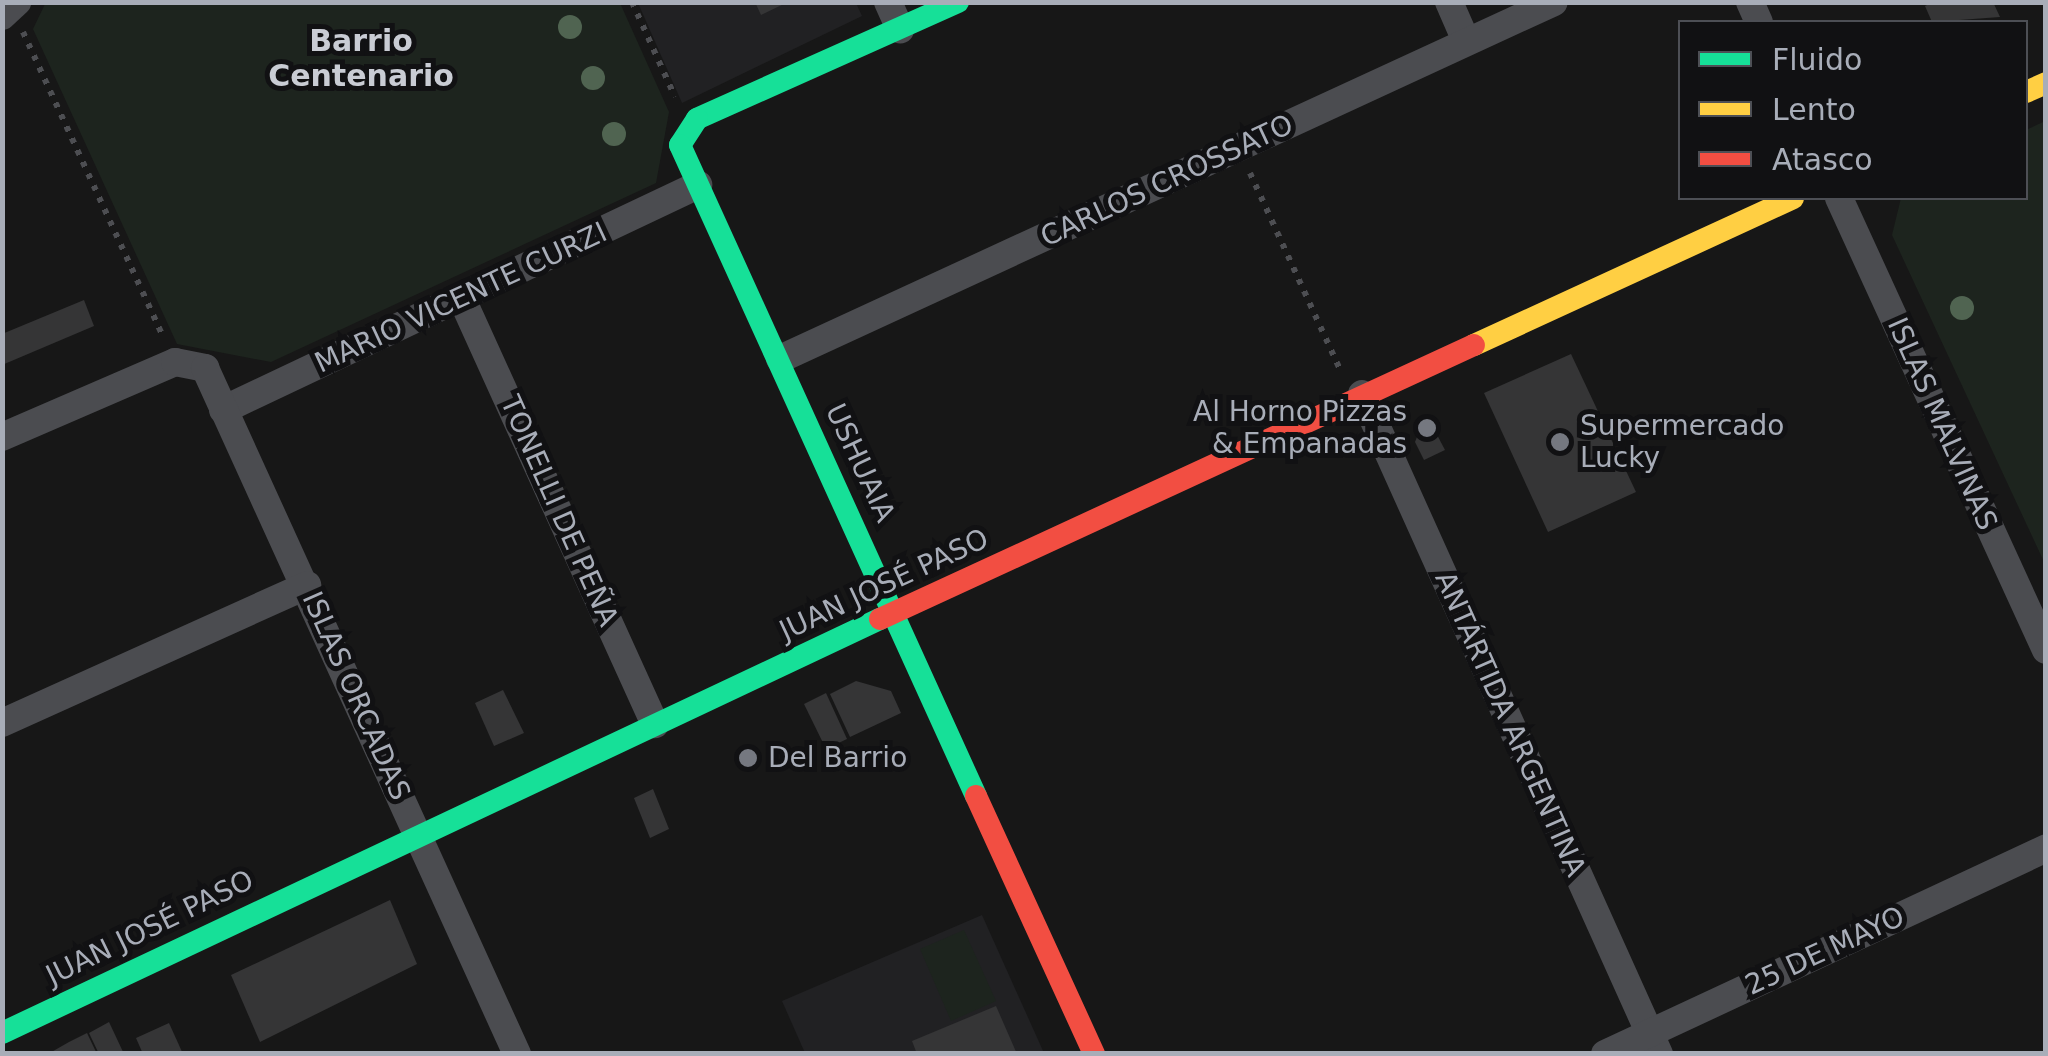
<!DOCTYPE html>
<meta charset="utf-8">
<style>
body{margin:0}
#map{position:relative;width:2048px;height:1056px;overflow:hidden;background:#171717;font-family:"DejaVu Sans",sans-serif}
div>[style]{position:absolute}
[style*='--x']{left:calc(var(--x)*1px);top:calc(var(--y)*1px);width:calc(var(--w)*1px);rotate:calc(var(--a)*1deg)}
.built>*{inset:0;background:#212123}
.green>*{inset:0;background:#1d241e}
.building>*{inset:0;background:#353536}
.path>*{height:6px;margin-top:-3px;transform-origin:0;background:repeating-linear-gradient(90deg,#4d4e52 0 5px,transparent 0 13px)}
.street>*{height:28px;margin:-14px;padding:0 14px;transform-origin:14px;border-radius:14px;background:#4b4c50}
.fast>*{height:22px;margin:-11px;padding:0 11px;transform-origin:11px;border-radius:11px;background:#16e098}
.slow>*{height:22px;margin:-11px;padding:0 11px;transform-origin:11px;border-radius:11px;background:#ffcf43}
.jam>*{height:22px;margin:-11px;padding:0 11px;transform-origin:11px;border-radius:11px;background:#f24e42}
.trees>*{width:24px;height:24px;margin:-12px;border-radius:50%;background:#506451}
.dots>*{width:28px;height:28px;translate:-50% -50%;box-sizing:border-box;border:5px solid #111113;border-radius:50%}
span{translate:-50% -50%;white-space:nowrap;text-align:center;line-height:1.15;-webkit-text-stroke:10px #111113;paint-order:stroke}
.street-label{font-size:28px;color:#a8adb8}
.poi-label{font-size:28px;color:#a8adb8}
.right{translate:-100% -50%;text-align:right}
.left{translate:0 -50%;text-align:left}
.neighbourhood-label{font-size:30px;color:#c9ccd4;font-weight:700}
.frame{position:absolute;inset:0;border:5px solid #a8adb8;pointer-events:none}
.legend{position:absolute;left:1678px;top:20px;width:350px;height:180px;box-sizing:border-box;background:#111113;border:2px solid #4d4f55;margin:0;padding:12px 18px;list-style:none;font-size:30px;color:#a8adb8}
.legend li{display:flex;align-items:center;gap:20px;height:50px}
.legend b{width:50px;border:2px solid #4d4f55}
</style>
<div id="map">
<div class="built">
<div style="clip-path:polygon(638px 3px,856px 3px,862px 16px,682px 103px)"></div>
<div style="clip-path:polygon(982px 915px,1044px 1053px,805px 1053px,782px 1001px)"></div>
</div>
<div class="green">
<div style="clip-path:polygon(46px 2px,620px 3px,669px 112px,656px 183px,271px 362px,177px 344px,33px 29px)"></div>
<div style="clip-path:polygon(2045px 121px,2045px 564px,1892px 235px,1901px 198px,2026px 198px,2026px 130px)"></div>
<div style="clip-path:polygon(964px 930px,996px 1001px,951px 1021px,920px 949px)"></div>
</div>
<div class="building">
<div style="clip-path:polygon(755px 2px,788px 2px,761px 15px)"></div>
<div style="clip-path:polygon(1933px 2px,1993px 2px,2000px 17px,1932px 22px,1925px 6px)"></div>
<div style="clip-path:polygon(84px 300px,94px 326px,2px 365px,2px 334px)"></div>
<div style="clip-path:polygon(1571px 354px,1636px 492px,1548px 532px,1484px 393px)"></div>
<div style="clip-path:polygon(1426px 414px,1445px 450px,1424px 460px,1415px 442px)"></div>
<div style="clip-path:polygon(856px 681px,891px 691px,901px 713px,850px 737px,830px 694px)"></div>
<div style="clip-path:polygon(503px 690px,524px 733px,494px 746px,475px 703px)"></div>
<div style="clip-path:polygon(826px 693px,847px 739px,826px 749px,804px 704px)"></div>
<div style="clip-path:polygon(653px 789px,669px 829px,650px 838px,634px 798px)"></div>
<div style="clip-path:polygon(390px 900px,417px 964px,260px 1042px,231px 975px)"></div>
<div style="clip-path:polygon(996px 1006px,1017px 1054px,917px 1054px,912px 1041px)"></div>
<div style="clip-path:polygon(109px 1022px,124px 1054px,99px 1054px,89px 1033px)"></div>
<div style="clip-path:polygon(169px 1023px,183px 1054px,143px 1054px,136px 1038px)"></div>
<div style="clip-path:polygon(87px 1033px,97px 1054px,48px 1054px,69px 1042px)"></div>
</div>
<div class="path">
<div style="--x:632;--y:2;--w:104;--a:65.6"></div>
<div style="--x:23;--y:32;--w:337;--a:65.3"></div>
<div style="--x:1250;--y:173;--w:217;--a:65.4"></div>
</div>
<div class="street">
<div style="--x:888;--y:2;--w:30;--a:66"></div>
<div style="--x:1449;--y:2;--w:43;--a:66.4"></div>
<div style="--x:1750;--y:2;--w:22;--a:66"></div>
<div style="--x:2;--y:16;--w:21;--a:-43"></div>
<div style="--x:1839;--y:198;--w:497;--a:65.4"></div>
<div style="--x:462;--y:299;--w:467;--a:65.6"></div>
<div style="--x:780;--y:359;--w:852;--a:-24.76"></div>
<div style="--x:1362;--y:394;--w:724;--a:65.77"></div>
<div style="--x:223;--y:410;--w:526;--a:-25.35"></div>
<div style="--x:2;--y:437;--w:189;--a:-23.4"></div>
<div style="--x:175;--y:362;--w:31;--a:11"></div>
<div style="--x:205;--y:368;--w:754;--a:65.54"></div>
<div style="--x:2;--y:723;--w:335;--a:-24.3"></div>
<div style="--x:1605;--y:1054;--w:487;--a:-25"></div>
</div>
<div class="fast">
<div style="--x:958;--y:2;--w:286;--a:155.9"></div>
<div style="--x:697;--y:119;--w:31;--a:123"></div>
<div style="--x:680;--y:145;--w:715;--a:65.55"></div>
<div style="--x:2;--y:1033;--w:971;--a:-25.25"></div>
</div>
<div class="slow">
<div style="--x:2026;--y:92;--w:22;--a:-24"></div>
<div style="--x:1474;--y:345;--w:351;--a:-24.7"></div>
</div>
<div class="jam">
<div style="--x:880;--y:619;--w:654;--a:-24.76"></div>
<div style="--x:976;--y:796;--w:284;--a:65.4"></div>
</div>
<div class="trees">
<div style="left:570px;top:27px"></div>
<div style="left:593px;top:78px"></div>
<div style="left:614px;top:134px"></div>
<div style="left:1962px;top:308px"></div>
</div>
<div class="dots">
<div style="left:1427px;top:428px;background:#757880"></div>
<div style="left:1560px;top:442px;background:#757880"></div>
<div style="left:748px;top:758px;background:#757880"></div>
</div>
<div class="street-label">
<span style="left:1167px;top:181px;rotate:-25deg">CARLOS CROSSATO</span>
<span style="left:461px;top:298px;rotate:-25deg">MARIO VICENTE CURZI</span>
<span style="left:1942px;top:424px;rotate:66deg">ISLAS MALVINAS</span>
<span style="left:860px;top:463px;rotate:65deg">USHUAIA</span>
<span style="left:559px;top:511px;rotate:66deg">TONELLI DE PEÑA</span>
<span style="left:884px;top:585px;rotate:-25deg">JUAN JOSÉ PASO</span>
<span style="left:356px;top:696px;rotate:66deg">ISLAS ORCADAS</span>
<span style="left:1510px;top:724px;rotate:66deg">ANTÁRTIDA ARGENTINA</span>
<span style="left:150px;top:928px;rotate:-26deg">JUAN JOSÉ PASO</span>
<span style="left:1825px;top:951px;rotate:-25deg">25 DE MAYO</span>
</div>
<div class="poi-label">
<span class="right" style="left:1407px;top:428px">Al Horno Pizzas<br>&amp; Empanadas</span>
<span class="left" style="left:1580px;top:442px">Supermercado<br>Lucky</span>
<span class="left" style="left:768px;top:758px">Del Barrio</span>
</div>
<div class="neighbourhood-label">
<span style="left:361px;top:58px">Barrio<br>Centenario</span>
</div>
<div class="frame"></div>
<ul class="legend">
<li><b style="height:12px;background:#16e098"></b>Fluido</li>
<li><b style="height:12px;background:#ffcf43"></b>Lento</li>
<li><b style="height:12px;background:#f24e42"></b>Atasco</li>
</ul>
</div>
